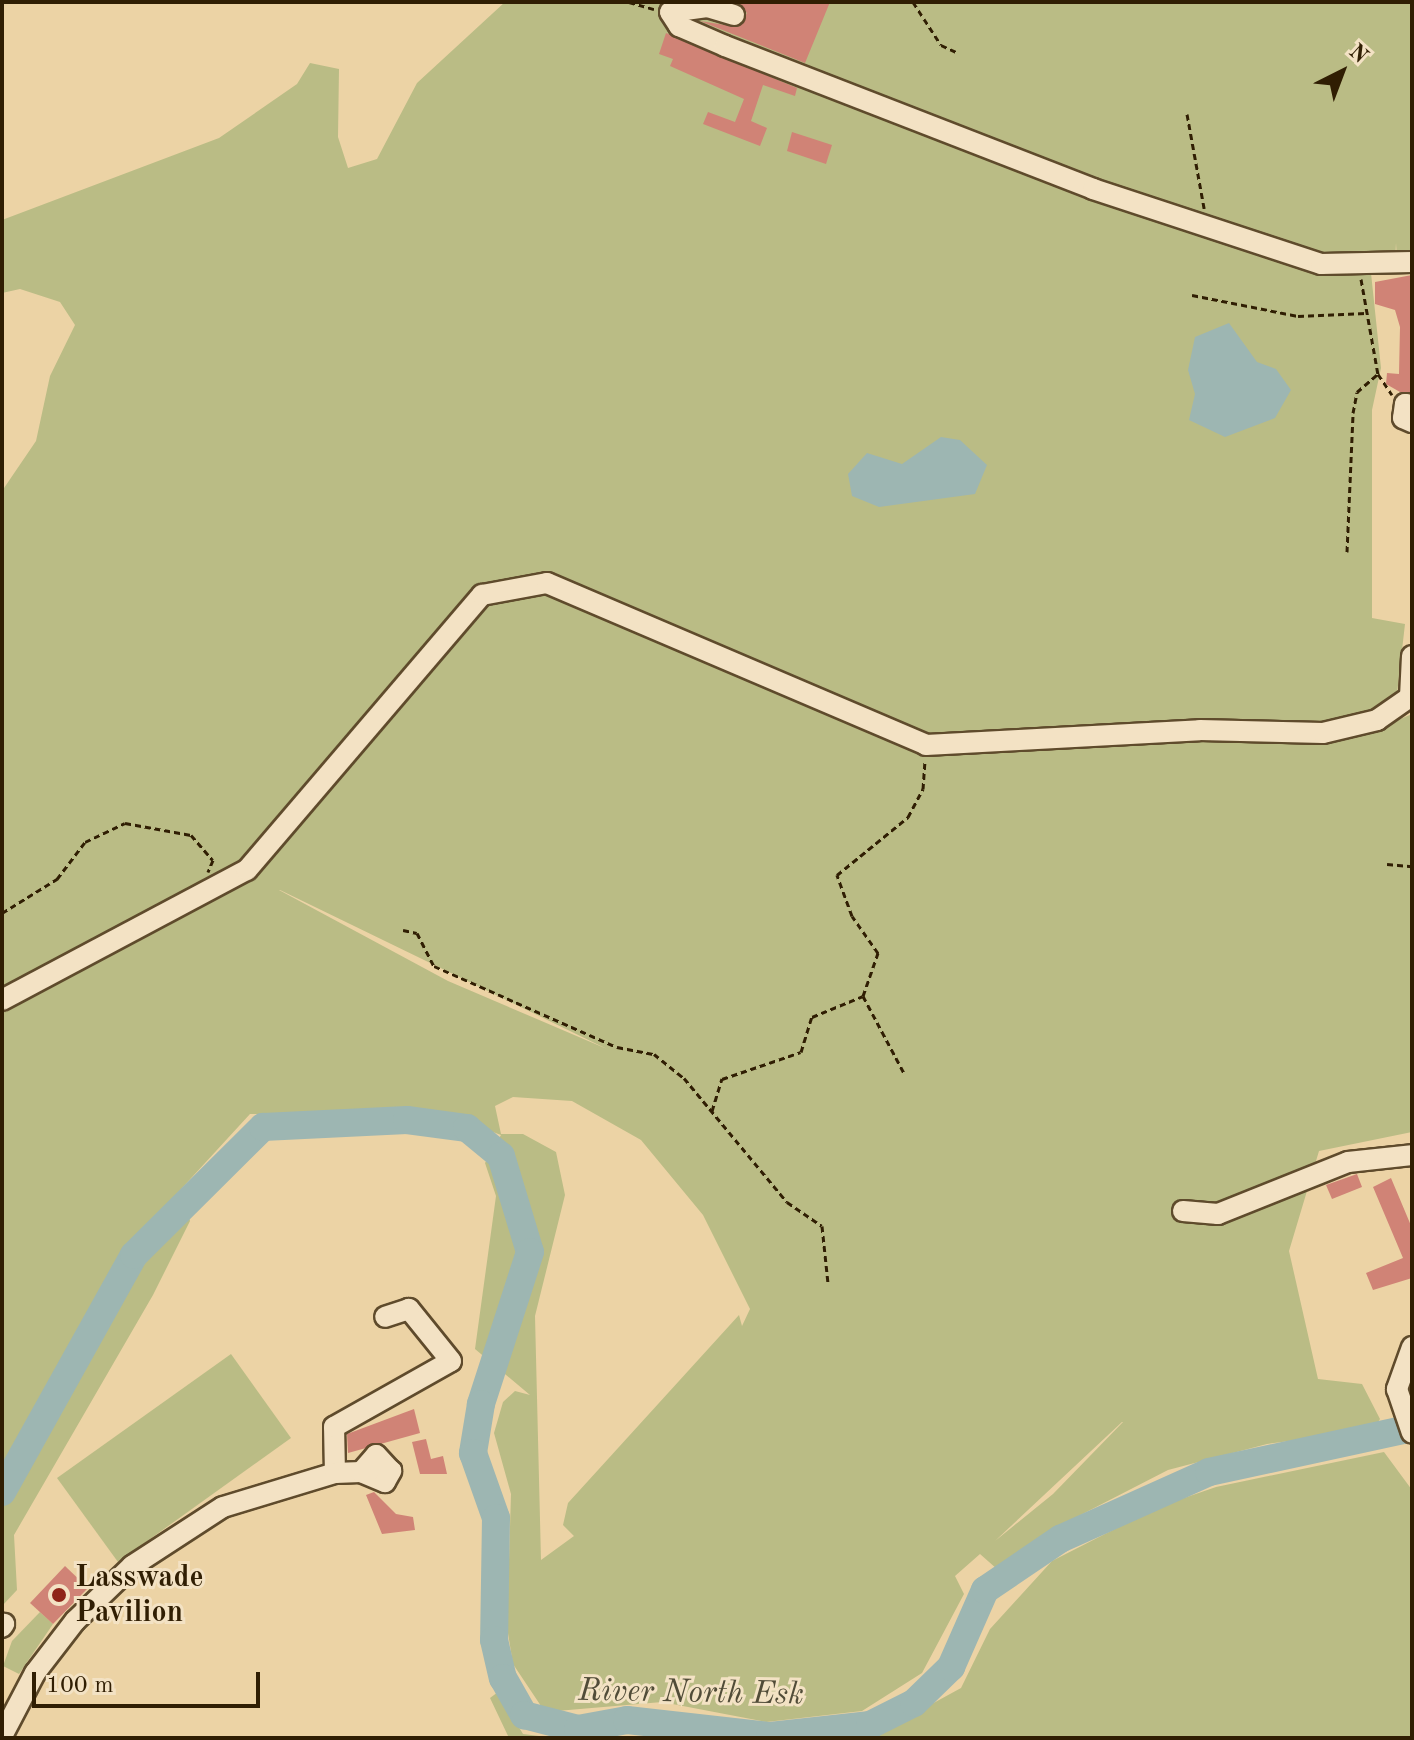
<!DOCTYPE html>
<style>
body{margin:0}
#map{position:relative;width:1414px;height:1740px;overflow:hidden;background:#ecd3a5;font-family:"Old Standard TT",serif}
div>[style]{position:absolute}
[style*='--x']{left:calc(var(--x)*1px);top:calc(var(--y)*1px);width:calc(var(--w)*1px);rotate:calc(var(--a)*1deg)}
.green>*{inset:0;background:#babc85}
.water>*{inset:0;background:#9db6b2}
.river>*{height:28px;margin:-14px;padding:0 14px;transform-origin:14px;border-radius:14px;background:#9db6b2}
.building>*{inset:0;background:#d08376}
.path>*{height:3px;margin-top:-1.5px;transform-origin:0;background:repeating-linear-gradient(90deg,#301e03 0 6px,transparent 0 10px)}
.roads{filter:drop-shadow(2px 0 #5f4b2c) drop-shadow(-2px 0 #5f4b2c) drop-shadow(0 2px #5f4b2c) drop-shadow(0 -2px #5f4b2c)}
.minor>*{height:20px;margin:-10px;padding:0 10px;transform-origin:10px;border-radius:10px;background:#f3e2c4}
.dots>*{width:22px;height:22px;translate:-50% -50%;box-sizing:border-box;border:4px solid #f3e2c4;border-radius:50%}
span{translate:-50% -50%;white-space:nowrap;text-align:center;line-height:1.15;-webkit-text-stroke:6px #f3e2c4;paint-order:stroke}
.poi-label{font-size:30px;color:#301e03;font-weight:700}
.left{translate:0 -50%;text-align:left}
.water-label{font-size:32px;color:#514c38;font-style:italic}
.frame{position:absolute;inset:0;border:4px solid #301e03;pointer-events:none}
.north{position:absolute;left:1302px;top:32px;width:80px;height:80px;-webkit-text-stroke:6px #f3e2c4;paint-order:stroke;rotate:42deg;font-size:22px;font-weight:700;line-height:32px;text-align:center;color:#301e03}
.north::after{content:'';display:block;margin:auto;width:28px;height:36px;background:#301e03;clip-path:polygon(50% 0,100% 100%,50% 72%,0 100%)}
.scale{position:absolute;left:32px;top:1672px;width:228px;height:36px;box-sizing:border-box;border:4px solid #301e03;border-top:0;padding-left:10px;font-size:24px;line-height:28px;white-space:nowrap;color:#301e03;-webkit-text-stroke:6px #f3e2c4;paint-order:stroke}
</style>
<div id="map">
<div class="green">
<div style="clip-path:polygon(evenodd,505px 2px,1412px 2px,1412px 260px,1397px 259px,1396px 243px,1395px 262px,1371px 273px,1381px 368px,1372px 410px,1372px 618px,1405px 624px,1397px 694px,1368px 712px,1365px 734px,1412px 714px,1412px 1132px,1319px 1151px,1289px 1251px,1318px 1379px,1362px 1384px,1380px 1419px,1373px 1430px,1267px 1444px,1168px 1470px,1061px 1525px,997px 1569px,980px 1554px,955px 1576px,964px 1594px,922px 1673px,862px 1711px,766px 1722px,662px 1702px,545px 1712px,513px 1664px,507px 1627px,511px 1494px,494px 1433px,503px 1402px,515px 1391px,530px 1395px,475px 1349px,496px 1196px,485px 1163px,501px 1135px,456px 1118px,250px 1114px,126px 1249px,2px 1475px,2px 491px,36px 441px,50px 376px,75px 325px,60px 302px,20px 289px,2px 293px,2px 220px,219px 138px,297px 84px,310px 63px,339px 69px,338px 137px,348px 168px,377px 159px,417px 83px,505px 2px,279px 890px,280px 890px,607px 1049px,448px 981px,279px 890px,505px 2px,513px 1097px,572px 1101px,641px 1140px,703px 1215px,750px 1309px,742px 1326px,739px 1315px,568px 1503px,563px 1525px,574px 1536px,541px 1560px,535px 1316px,565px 1195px,556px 1152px,523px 1134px,501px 1134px,495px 1106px,513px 1097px,505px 2px,1123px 1422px,1053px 1494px,995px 1541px,1122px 1422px,1123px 1422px)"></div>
<div style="clip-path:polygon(187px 1210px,190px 1221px,153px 1295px,14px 1535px,17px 1590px,2px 1606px,2px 1508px,142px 1267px)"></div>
<div style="clip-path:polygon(231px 1354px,291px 1438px,118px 1562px,57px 1478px)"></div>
<div style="clip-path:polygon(1384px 1452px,1412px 1490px,1412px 1738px,848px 1738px,875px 1735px,961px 1688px,990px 1629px,1052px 1561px,1158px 1507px,1216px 1487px)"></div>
<div style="clip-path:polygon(40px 1612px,53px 1624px,19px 1674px,3px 1666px,12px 1641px)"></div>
<div style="clip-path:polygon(498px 1692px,523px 1734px,555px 1738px,509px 1738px,490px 1698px)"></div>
</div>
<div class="water">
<div style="clip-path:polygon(1229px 323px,1257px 362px,1276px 369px,1291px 390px,1275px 418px,1225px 437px,1189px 420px,1195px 394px,1188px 370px,1195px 337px)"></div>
<div style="clip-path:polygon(941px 437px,960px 440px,987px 465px,975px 494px,879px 507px,852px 496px,848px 474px,867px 453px,902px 464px)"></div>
</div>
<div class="river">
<div style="--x:2;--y:1492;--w:271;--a:-60.9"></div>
<div style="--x:134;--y:1255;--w:182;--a:-44.8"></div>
<div style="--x:263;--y:1127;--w:144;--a:-2.8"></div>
<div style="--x:407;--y:1120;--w:61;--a:7.6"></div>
<div style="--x:467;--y:1128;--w:44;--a:39.5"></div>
<div style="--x:501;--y:1156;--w:100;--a:73.2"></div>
<div style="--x:530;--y:1252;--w:160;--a:107.9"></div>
<div style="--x:481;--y:1404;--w:50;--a:99.3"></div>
<div style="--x:473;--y:1453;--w:69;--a:70.5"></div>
<div style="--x:496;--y:1518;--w:122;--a:90.9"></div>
<div style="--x:494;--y:1640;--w:39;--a:77"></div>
<div style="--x:503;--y:1678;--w:43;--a:60.4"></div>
<div style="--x:524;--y:1715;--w:56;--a:14.5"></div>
<div style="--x:578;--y:1729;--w:50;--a:-10.4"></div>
<div style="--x:627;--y:1720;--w:144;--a:6.4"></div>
<div style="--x:770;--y:1736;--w:101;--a:-6.3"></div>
<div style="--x:870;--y:1725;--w:49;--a:-26.6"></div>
<div style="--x:914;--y:1703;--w:52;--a:-44.2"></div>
<div style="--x:951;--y:1667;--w:84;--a:-66.2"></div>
<div style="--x:985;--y:1590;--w:91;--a:-34.2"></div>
<div style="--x:1060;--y:1539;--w:163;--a:-24.2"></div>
<div style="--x:1209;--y:1472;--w:208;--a:-12.2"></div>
</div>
<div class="building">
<div style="clip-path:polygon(736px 2px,830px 2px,805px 63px,700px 21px,738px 27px,747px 13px)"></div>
<div style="clip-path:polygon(666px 33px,797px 88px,795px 96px,763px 85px,751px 121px,767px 128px,760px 146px,703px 124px,708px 112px,735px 122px,744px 99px,670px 66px,673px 59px,659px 54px)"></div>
<div style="clip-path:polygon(792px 132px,832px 145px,826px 164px,787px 151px)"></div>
<div style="clip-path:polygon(1412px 275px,1412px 392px,1400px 392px,1386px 384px,1387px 373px,1399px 374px,1400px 327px,1395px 310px,1375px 304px,1375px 282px)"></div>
<div style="clip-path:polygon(1357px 1174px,1362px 1187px,1332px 1199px,1326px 1185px)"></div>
<div style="clip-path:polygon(1391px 1178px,1412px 1228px,1412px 1278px,1373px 1290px,1366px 1273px,1403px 1258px,1373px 1187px)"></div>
<div style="clip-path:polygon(414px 1409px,420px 1433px,348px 1453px,347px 1434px)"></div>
<div style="clip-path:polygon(426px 1439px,431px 1459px,443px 1456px,447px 1474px,420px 1474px,412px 1442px)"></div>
<div style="clip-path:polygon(374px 1492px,396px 1514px,413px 1517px,415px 1530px,382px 1534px,366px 1495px)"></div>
<div style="clip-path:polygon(65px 1566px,88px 1588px,53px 1624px,30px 1603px)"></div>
</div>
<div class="path">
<div style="--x:629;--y:2;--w:26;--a:16"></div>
<div style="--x:913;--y:2;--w:51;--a:56.9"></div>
<div style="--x:941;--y:45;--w:17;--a:25"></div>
<div style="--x:1187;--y:114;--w:96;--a:79.7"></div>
<div style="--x:1361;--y:279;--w:97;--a:79.9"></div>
<div style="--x:1378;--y:374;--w:25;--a:56"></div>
<div style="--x:1192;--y:295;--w:108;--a:11.2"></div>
<div style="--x:1298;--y:316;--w:68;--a:-2.5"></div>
<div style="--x:1347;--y:552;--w:139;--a:-87.5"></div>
<div style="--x:1353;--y:413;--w:21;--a:-79"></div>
<div style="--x:1357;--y:392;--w:28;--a:-41"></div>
<div style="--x:1387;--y:864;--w:25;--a:5"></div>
<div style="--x:2;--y:913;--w:65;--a:-31.7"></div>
<div style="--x:57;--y:879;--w:46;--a:-52.9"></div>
<div style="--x:85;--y:842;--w:44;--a:-25.4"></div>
<div style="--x:125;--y:823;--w:67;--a:10.3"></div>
<div style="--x:191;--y:835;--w:33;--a:49"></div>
<div style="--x:213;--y:860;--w:13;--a:113"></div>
<div style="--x:403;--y:930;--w:14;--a:12"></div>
<div style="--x:417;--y:933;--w:37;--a:63"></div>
<div style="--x:434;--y:966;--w:200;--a:23.9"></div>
<div style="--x:617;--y:1047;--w:38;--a:11"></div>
<div style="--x:654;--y:1054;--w:38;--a:39"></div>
<div style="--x:684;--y:1078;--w:161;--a:50.3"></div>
<div style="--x:787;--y:1202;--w:42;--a:34.4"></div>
<div style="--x:822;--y:1226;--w:57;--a:84"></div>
<div style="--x:863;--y:996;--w:87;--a:62"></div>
<div style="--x:712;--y:1111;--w:34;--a:-73"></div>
<div style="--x:722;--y:1079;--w:83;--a:-18.9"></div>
<div style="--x:801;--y:1052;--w:37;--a:-73"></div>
<div style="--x:812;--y:1017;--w:55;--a:-22.4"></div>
<div style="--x:863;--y:996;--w:46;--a:-70.8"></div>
<div style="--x:878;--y:953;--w:45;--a:-125.1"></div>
<div style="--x:852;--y:916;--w:44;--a:-110.1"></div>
<div style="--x:837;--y:875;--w:92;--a:-39.2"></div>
<div style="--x:908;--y:817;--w:32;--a:-62"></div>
<div style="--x:923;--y:789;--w:27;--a:-86"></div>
</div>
<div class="roads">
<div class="minor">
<div style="--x:734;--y:15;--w:28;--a:-163"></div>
<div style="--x:707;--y:7;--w:37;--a:172"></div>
<div style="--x:670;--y:12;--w:17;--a:57"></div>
<div style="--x:679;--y:26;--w:50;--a:23.5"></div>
<div style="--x:725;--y:46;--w:395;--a:21.2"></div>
<div style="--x:1093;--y:189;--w:240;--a:18.2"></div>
<div style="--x:1321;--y:264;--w:91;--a:-1.3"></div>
<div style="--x:1412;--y:405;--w:7;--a:-172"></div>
<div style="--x:1405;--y:404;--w:14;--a:98"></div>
<div style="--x:1403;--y:418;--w:10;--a:24"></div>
<div style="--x:2;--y:1000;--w:277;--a:-28"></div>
<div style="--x:247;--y:870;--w:362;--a:-49.5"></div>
<div style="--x:482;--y:595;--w:66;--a:-10.5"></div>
<div style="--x:547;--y:583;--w:412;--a:23.1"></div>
<div style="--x:926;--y:745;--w:274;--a:-3.1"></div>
<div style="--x:1200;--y:730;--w:123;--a:1.4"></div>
<div style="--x:1323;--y:733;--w:56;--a:-13.5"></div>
<div style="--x:1377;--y:720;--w:40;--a:-34.9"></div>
<div style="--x:1410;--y:697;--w:41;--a:-87.2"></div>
<div style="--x:1183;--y:1211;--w:35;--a:5"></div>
<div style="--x:1218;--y:1214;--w:140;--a:-21.8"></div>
<div style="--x:1348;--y:1162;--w:64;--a:-6.2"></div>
<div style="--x:1412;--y:1347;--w:45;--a:109.7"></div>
<div style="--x:1397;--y:1389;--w:46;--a:71.2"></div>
<div style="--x:335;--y:1473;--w:46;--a:-91.2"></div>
<div style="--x:334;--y:1427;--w:134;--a:-29.4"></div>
<div style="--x:451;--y:1361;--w:67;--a:-128.9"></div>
<div style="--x:409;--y:1309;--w:25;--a:162"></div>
<div style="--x:2;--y:1627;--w:4;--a:-56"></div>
<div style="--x:2;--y:1736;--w:71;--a:-62.4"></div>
<div style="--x:35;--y:1673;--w:66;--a:-52.4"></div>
<div style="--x:75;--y:1621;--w:79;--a:-44"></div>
<div style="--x:132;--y:1566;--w:108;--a:-33"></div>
<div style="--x:223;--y:1507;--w:117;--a:-16.9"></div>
<div style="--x:335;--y:1473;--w:26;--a:-2"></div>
<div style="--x:361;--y:1472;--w:26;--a:23"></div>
<div style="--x:385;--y:1482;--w:13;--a:-61"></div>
<div style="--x:391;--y:1471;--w:22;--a:-133"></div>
<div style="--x:376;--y:1455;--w:23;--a:131"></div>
</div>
</div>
<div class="dots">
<div style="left:59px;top:1595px;background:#8f2418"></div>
</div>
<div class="poi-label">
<span class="left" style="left:75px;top:1595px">Lasswade<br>Pavilion</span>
</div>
<div class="water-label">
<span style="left:691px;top:1694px;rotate:1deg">River North Esk</span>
</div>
<div class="frame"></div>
<div class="north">N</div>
<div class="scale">100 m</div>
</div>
